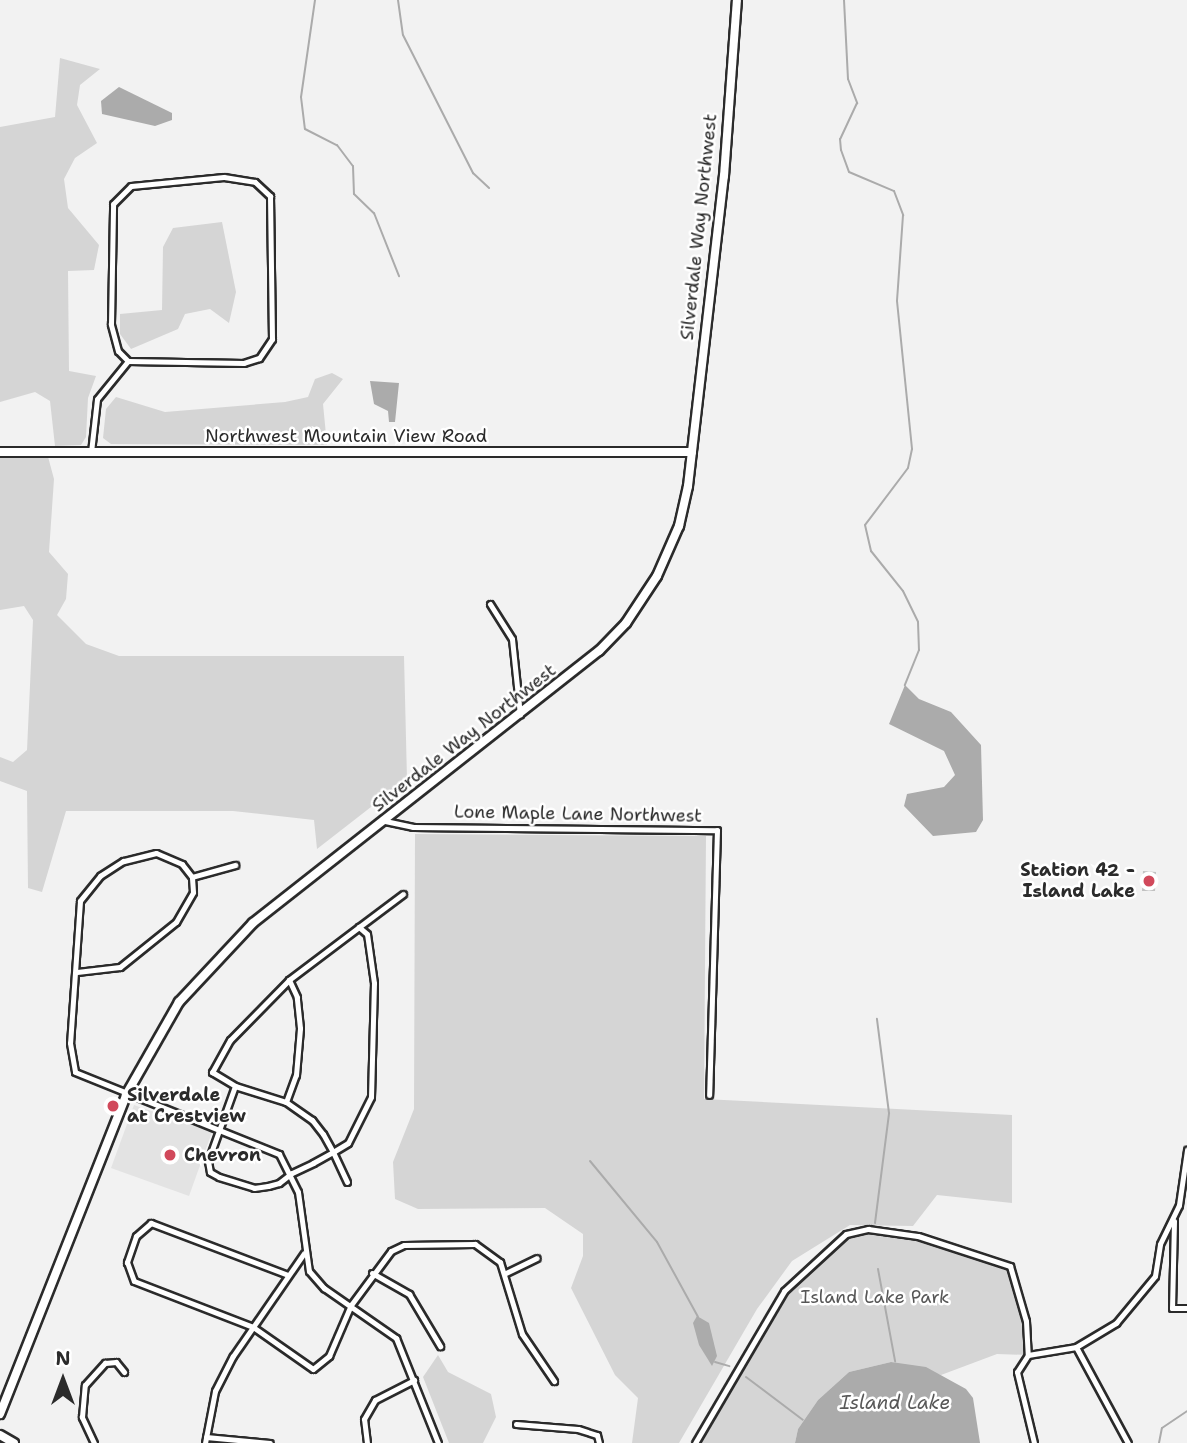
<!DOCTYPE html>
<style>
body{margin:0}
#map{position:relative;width:1187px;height:1443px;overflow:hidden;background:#f2f2f2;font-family:"Shantell Sans",sans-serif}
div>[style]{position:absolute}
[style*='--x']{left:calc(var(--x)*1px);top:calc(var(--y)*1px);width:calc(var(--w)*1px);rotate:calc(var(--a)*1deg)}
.built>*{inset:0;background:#e3e3e3}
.green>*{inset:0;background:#d5d5d5}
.water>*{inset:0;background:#ababab}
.stream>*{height:2px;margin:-1px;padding:0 1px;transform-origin:1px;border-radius:1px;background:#ababab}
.building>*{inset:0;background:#c1c1c1}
.roads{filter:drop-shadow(2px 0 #2b2b2b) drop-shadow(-2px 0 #2b2b2b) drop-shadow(0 2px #2b2b2b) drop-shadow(0 -2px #2b2b2b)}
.street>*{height:5px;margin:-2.5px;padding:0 2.5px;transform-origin:2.5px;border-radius:2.5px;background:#fff}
.secondary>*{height:8px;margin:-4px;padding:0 4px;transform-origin:4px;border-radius:4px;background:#fff}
.dots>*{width:19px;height:19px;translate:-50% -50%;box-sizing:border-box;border:4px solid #fff;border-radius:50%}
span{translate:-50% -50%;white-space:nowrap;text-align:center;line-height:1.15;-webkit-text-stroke:5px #fff;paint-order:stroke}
.street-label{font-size:18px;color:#2b2b2b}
.poi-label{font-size:18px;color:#2b2b2b;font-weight:700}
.right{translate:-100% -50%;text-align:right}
.left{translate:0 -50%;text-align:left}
.park-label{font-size:18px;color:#565656}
.water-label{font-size:19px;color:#585858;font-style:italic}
.north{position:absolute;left:28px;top:1345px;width:70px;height:70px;-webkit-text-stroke:5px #fff;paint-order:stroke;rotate:0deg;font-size:19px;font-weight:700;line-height:28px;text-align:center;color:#2b2b2b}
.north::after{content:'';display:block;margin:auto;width:24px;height:32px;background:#2b2b2b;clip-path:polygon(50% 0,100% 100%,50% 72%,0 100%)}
</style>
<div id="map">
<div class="built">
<div style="clip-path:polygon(134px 1105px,212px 1132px,189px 1196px,111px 1168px)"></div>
</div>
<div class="green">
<div style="clip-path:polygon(60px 58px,100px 69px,80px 85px,77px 105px,97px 143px,75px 158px,64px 179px,68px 208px,99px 245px,94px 270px,68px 271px,69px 371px,96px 376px,88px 398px,86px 437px,81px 445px,55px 446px,50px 401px,35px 392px,0 402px,0 127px,55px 117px)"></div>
<div style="clip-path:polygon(222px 222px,236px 292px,229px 323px,210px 309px,185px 314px,178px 329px,131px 349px,120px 334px,120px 314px,162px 310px,163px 247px,173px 228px)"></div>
<div style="clip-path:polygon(332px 373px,343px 379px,323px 404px,327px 445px,111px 444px,103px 438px,106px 409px,116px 397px,165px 412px,285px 402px,308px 397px,315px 379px)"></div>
<div style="clip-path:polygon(0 453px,47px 453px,54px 479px,49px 552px,68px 574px,66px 599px,57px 615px,86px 644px,119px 656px,404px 656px,407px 779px,317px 849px,314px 820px,233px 811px,66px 811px,42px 892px,28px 888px,27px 791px,0 781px,0 757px,13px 762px,27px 750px,33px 620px,24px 606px,0 610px)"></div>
<div style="clip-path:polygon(415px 834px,706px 836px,704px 1099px,1012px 1115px,1012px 1203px,937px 1195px,913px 1226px,850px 1225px,792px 1261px,757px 1309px,679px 1443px,632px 1443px,638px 1398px,615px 1375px,571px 1288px,583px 1256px,583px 1234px,545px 1208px,418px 1209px,395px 1199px,393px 1162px,414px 1109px)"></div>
<div style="clip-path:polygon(868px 1230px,918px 1236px,1010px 1266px,1018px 1286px,1028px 1355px,997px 1354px,941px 1375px,891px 1362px,849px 1372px,818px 1400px,798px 1429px,795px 1443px,695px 1443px,799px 1273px,833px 1241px)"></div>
<div style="clip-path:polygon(438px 1355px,448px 1372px,491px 1394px,496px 1417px,483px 1443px,449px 1443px,423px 1377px)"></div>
</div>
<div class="water">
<div style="clip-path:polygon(119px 87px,172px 113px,172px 120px,155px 126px,102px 114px,101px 101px)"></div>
<div style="clip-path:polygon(370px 381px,399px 383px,395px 422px,389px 422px,388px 411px,374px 404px)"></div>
<div style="clip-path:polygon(905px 685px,919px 699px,951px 712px,981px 745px,983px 820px,976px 832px,933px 836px,904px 806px,907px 794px,944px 787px,955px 775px,944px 751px,889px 724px)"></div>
<div style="clip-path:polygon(697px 1316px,709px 1323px,717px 1356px,712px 1366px,699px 1345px,693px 1323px)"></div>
<div style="clip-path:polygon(891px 1362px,926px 1367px,966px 1389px,973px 1398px,980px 1443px,795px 1443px,798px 1429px,818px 1400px,849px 1372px)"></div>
</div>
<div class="stream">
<div style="--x:315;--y:0;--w:98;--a:98.2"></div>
<div style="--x:301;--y:97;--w:32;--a:83"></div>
<div style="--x:305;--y:129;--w:36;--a:27"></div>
<div style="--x:337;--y:145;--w:26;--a:53"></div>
<div style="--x:353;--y:166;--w:28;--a:88"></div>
<div style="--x:354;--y:194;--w:28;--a:44"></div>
<div style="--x:374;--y:213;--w:68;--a:68.4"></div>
<div style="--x:398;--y:0;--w:35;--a:82"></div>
<div style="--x:403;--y:35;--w:155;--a:63.1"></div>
<div style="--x:473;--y:173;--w:22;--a:43"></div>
<div style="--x:844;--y:0;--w:79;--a:87.1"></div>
<div style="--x:848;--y:79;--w:26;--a:69"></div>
<div style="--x:857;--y:103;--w:40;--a:115"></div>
<div style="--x:840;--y:139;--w:11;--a:85"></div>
<div style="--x:841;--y:150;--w:23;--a:70"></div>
<div style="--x:849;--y:172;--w:49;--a:22.9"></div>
<div style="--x:894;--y:191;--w:26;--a:69"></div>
<div style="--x:903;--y:215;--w:86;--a:94"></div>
<div style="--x:897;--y:301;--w:149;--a:84.2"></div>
<div style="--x:912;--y:449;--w:19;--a:102"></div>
<div style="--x:908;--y:468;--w:71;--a:127"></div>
<div style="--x:865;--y:525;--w:27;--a:77"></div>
<div style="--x:871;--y:551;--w:51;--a:51.3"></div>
<div style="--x:903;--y:591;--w:34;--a:64"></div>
<div style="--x:918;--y:622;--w:28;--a:88"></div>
<div style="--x:919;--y:650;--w:38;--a:112"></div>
<div style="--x:590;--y:1161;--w:105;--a:50.4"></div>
<div style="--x:657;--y:1242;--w:85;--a:61.3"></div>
<div style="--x:875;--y:1223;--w:111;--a:-82.7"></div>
<div style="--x:889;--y:1113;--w:95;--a:-97.3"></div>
<div style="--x:878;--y:1269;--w:94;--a:79.5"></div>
<div style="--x:715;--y:1362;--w:15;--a:16"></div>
<div style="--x:746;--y:1377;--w:71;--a:37"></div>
<div style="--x:1159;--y:1443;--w:15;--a:-79"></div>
<div style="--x:1162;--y:1428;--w:30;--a:-34"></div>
</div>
<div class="building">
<div style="clip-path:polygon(1143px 871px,1156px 872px,1155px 891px,1142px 891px)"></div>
</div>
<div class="roads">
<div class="street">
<div style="--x:224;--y:177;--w:31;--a:9"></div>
<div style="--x:255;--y:182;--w:21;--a:43"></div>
<div style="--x:270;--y:196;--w:143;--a:89.2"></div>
<div style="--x:272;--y:339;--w:23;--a:124"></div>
<div style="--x:259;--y:358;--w:16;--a:162"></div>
<div style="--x:244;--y:363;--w:116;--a:-179"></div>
<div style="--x:128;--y:361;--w:14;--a:-135"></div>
<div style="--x:118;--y:351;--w:28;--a:-105"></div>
<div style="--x:111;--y:324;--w:120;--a:-89"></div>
<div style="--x:113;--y:204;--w:25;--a:-45"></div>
<div style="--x:131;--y:186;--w:93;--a:-5.5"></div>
<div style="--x:91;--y:452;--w:53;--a:-83.5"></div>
<div style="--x:97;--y:399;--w:49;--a:-50.8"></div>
<div style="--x:490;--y:604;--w:41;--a:57.8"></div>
<div style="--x:512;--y:639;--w:76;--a:84"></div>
<div style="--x:385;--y:821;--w:29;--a:12"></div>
<div style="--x:413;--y:827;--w:304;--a:0.6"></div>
<div style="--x:717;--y:830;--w:265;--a:91.7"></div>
<div style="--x:192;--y:877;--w:45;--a:-15.6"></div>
<div style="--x:359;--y:927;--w:55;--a:-36.9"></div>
<div style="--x:77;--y:972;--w:43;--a:-6.6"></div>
<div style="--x:120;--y:967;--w:72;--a:-38.8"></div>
<div style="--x:176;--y:922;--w:34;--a:-60"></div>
<div style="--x:193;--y:892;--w:15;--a:-94"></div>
<div style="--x:192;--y:877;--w:16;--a:-128"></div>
<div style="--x:182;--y:864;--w:28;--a:-157"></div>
<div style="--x:156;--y:853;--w:34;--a:166"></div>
<div style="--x:123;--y:861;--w:27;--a:147"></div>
<div style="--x:100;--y:876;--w:32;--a:129"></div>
<div style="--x:80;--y:901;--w:142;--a:94"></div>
<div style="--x:70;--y:1043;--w:29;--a:80"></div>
<div style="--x:75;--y:1072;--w:220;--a:21.9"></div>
<div style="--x:279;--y:1154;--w:42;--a:63.4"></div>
<div style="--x:298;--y:1192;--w:80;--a:82.1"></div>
<div style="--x:309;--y:1271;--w:23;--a:49"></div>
<div style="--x:324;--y:1288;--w:88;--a:34.8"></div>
<div style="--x:396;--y:1338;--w:113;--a:68.2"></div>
<div style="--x:235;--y:1086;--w:80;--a:109.8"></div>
<div style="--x:208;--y:1161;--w:11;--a:80"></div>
<div style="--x:210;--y:1172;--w:10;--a:29"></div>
<div style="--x:219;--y:1177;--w:37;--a:17"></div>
<div style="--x:254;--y:1188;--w:14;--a:-8"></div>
<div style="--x:268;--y:1186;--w:11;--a:-15"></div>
<div style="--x:279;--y:1183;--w:16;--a:-38"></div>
<div style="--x:292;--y:1173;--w:23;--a:-25"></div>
<div style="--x:313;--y:1163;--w:23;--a:-29"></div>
<div style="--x:333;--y:1152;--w:17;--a:-31"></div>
<div style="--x:348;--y:1143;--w:51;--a:-63.4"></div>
<div style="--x:371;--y:1097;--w:114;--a:-88.5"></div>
<div style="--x:374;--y:983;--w:49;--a:-98.1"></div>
<div style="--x:367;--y:934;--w:11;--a:-139"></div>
<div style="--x:359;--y:927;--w:88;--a:142.9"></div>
<div style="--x:289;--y:980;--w:84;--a:134.5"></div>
<div style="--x:230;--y:1040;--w:37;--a:119"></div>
<div style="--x:212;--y:1072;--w:27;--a:31"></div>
<div style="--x:235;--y:1086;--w:53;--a:17.4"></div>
<div style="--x:286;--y:1102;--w:32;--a:35"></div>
<div style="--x:312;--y:1120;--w:18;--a:52"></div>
<div style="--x:323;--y:1134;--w:21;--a:61"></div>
<div style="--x:333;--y:1152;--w:33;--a:65"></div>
<div style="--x:286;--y:1102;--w:29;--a:-70"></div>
<div style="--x:296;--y:1075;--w:47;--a:-85.1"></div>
<div style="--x:300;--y:1028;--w:31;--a:-96"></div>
<div style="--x:297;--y:997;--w:19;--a:-115"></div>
<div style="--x:1174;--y:1221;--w:87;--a:91.3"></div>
<div style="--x:1172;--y:1308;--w:15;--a:0"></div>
<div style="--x:372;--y:1273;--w:43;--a:29.6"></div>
<div style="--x:409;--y:1294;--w:61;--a:59.2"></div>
<div style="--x:506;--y:1273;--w:34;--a:-26"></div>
<div style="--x:288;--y:1275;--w:147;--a:-159.2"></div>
<div style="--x:151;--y:1223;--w:20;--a:139"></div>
<div style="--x:136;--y:1236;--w:28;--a:109"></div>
<div style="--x:127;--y:1262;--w:20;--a:70"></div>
<div style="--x:134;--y:1281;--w:128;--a:21.1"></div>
<div style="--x:253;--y:1327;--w:73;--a:35"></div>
<div style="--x:313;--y:1369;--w:21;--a:-39"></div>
<div style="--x:329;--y:1356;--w:56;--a:-66.7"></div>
<div style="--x:351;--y:1305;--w:67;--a:-53.5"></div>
<div style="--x:391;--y:1251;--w:14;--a:-25"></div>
<div style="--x:404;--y:1245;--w:71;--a:-0.8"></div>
<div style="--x:475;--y:1244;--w:31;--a:36"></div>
<div style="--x:500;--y:1262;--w:75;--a:73"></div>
<div style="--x:522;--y:1334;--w:57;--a:55.8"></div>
<div style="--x:1076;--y:1347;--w:109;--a:61.6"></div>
<div style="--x:1028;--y:1355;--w:49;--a:-9.5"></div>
<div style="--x:1076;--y:1347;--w:47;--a:-31"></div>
<div style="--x:1116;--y:1323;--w:61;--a:-50.3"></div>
<div style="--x:1155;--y:1276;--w:32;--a:-81"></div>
<div style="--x:1160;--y:1244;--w:43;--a:-64"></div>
<div style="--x:1179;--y:1205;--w:56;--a:-81.7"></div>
<div style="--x:1028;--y:1355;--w:20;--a:123"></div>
<div style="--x:1017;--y:1372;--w:73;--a:76.5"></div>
<div style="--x:516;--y:1424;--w:62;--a:4.6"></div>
<div style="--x:578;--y:1429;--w:20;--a:18"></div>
<div style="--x:597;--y:1435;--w:8;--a:76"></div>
<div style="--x:206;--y:1437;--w:64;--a:5.4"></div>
<div style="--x:94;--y:1443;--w:29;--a:-115"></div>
<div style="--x:82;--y:1417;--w:32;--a:-85"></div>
<div style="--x:85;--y:1385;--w:30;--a:-48"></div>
<div style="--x:105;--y:1363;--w:11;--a:-5"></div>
<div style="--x:116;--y:1362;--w:13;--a:51"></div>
<div style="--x:205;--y:1443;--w:53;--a:-79.1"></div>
<div style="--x:215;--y:1391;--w:39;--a:-63"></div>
<div style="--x:233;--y:1356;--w:125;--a:-55.4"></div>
<div style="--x:367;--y:1443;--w:24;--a:-97"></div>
<div style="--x:364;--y:1419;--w:22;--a:-60"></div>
<div style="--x:375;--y:1400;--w:44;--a:-27.1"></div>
<div style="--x:695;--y:1443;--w:176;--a:-59.6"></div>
<div style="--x:784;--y:1291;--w:84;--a:-42.6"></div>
<div style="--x:846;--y:1234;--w:23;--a:-13"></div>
<div style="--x:868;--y:1229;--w:50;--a:8"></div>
<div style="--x:918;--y:1236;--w:97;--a:18.1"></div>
<div style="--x:1010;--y:1266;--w:57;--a:73.8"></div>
<div style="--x:1026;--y:1321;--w:34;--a:87"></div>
</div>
<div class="secondary">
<div style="--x:0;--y:452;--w:692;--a:0"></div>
<div style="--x:0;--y:1414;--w:343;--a:-68.4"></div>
<div style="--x:126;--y:1095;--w:107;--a:-60.3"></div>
<div style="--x:179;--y:1002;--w:108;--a:-46.9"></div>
<div style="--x:253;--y:923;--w:440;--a:-38.2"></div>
<div style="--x:599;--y:651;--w:39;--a:-46"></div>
<div style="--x:626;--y:623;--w:56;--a:-56.6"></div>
<div style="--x:657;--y:576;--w:55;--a:-66.3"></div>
<div style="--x:679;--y:526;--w:41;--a:-77.3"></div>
<div style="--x:688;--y:486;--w:312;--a:-83.4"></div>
<div style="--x:724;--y:176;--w:176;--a:-85.8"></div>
<div style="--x:0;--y:1435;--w:16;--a:30"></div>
</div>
</div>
<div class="dots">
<div style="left:1149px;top:881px;background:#d1495b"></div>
<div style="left:113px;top:1106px;background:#d1495b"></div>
<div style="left:170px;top:1155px;background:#d1495b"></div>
</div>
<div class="street-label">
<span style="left:699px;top:227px;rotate:-84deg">Silverdale Way Northwest</span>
<span style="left:346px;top:436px">Northwest Mountain View Road</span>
<span style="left:464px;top:738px;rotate:-38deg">Silverdale Way Northwest</span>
<span style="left:578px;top:814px;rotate:1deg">Lone Maple Lane Northwest</span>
</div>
<div class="poi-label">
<span class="right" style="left:1135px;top:881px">Station 42 -<br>Island Lake</span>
<span class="left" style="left:127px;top:1106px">Silverdale<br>at Crestview</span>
<span class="left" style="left:184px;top:1155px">Chevron</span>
</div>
<div class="park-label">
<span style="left:875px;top:1297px">Island Lake Park</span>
</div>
<div class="water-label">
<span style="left:895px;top:1403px">Island Lake</span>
</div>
<div class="north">N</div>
</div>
